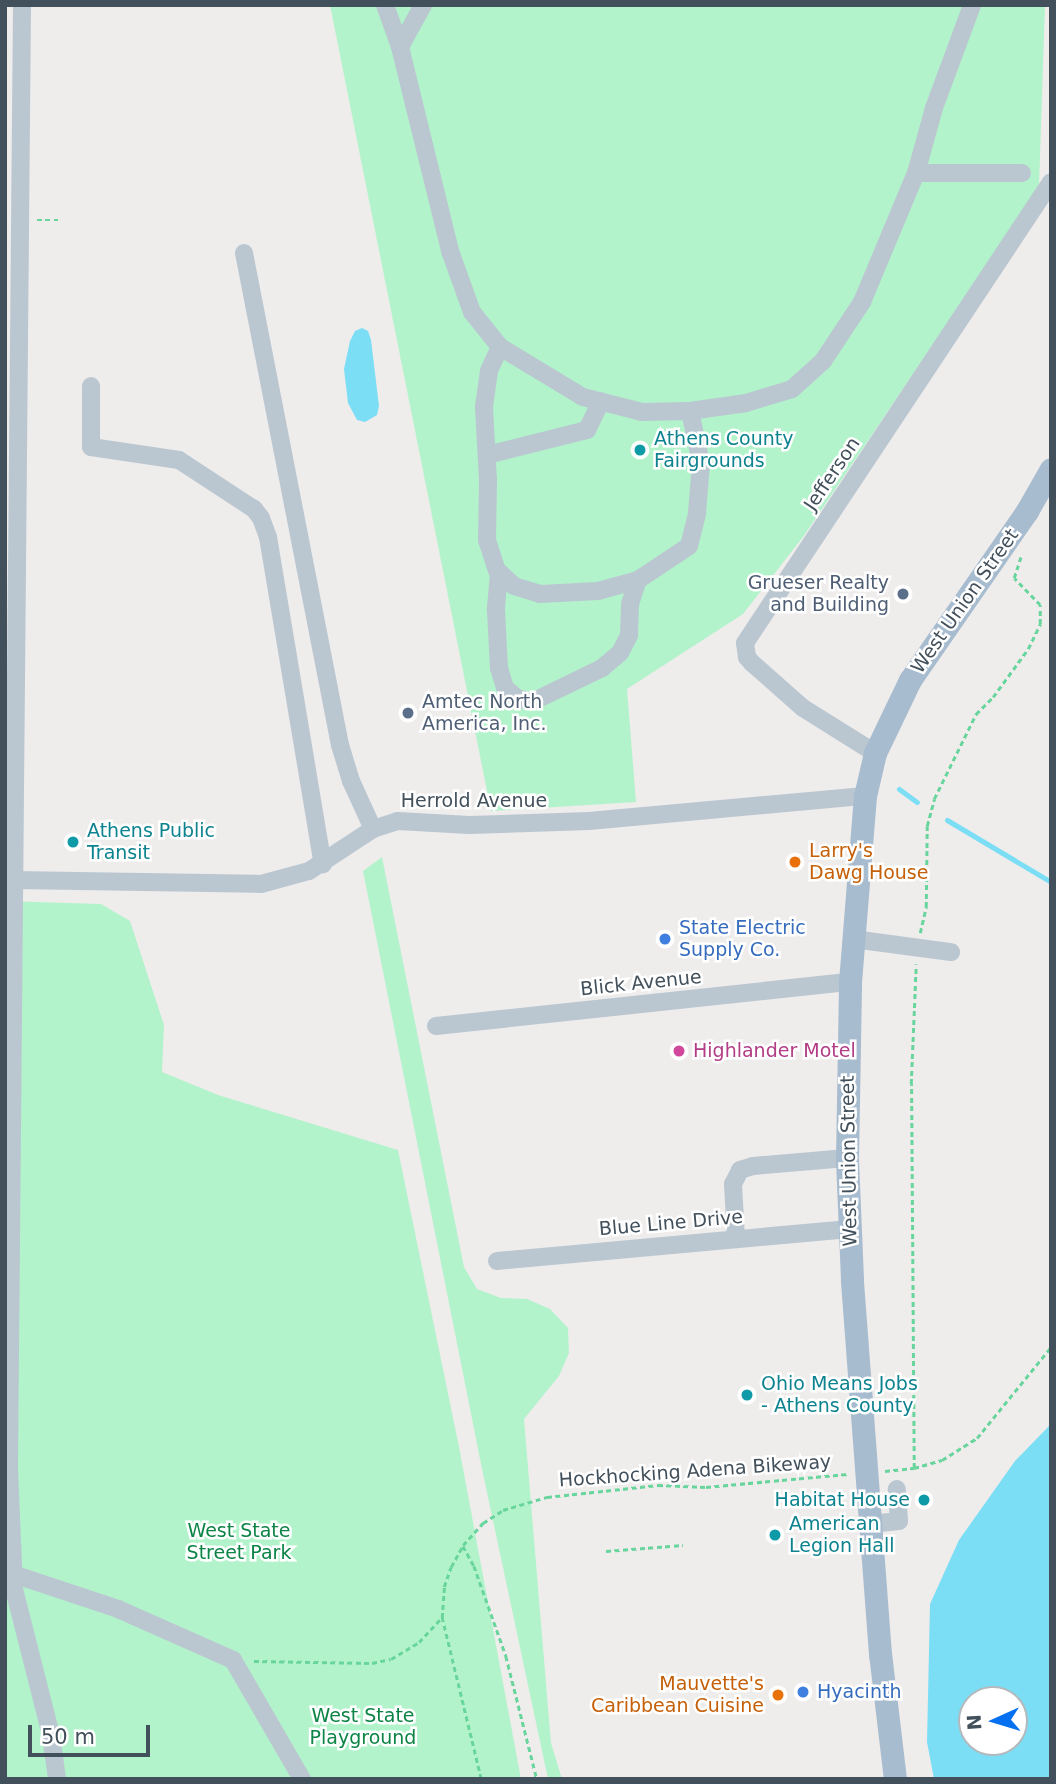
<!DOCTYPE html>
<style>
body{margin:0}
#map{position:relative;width:1056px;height:1784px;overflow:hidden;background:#efecec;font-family:"DejaVu Sans",sans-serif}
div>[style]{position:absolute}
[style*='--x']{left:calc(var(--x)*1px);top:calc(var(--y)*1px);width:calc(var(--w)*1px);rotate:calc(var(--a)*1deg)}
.green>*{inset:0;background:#b3f3cb}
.water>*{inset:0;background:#7bdef5}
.stream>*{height:5px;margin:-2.5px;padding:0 2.5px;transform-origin:2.5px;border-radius:2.5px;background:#7bdef5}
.path>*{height:2.5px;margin-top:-1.25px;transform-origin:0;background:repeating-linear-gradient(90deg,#68d59d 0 5px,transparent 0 8.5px)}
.minor>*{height:18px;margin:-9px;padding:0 9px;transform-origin:9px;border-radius:9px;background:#bac7d1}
.major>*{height:23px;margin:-11.5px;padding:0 11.5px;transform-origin:11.5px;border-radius:11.5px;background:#a8bccf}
.dots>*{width:19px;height:19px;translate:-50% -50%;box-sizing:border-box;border:4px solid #fff;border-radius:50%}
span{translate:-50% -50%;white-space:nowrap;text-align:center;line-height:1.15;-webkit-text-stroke:5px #fff;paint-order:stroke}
.culture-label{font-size:19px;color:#0d838f}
.left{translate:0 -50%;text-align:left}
.right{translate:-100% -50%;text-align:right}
.street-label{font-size:19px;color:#42505b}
.service-label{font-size:19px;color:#4e5e75}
.food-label{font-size:19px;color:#c56008}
.shop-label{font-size:19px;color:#366cbe}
.hotel-label{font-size:19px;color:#b23c85}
.park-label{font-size:19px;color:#0c8446}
.frame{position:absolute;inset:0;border:7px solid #42505b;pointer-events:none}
.north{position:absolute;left:958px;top:1686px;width:70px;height:70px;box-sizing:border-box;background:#fff;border:2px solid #b3b9bd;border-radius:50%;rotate:266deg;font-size:19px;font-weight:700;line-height:28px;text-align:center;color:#42505b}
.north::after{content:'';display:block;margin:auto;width:24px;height:32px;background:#0570f0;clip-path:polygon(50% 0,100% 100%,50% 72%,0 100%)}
.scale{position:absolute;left:28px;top:1725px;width:122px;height:32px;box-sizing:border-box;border:4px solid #42505b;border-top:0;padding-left:9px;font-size:21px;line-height:24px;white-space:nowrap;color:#42505b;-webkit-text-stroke:5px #fff;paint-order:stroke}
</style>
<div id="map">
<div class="green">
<div style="clip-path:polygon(330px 5px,1045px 5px,1039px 187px,803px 537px,743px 614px,627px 689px,636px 802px,491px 811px)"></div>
<div style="clip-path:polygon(382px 857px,464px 1267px,477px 1289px,501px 1298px,527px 1299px,550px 1309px,568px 1328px,569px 1353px,559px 1376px,524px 1419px,551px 1743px,562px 1779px,548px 1779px,482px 1469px,363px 871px)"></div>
<div style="clip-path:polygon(5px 901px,101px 904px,130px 921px,164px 1025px,162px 1072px,218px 1095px,398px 1150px,459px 1447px,521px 1779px,5px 1779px)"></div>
</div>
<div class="water">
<div style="clip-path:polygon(362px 328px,368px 331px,371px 340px,379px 406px,377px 415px,365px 422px,357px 420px,348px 403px,344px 369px,350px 341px,355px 331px)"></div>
<div style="clip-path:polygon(evenodd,1051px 1424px,1051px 1779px,934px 1779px,927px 1742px,930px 1604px,959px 1540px,1015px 1461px,1051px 1424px,972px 1700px,1014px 1700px,1014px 1742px,972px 1742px,972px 1700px)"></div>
</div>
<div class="stream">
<div style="--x:899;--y:789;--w:22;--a:36"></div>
<div style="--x:947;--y:820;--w:121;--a:30.8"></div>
</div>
<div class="path">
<div style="--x:37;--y:220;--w:21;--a:0"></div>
<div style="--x:920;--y:933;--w:27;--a:-77"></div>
<div style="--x:926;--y:907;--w:81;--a:-89.3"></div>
<div style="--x:927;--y:826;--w:28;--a:-75"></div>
<div style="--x:934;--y:799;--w:95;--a:-63.7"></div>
<div style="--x:976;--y:714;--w:24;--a:-45"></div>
<div style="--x:993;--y:697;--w:59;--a:-53.9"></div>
<div style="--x:1028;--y:649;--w:28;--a:-64"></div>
<div style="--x:1040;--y:624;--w:19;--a:-90"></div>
<div style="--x:1040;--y:605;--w:37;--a:-134"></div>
<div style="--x:1014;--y:578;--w:25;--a:-72"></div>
<div style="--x:914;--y:1468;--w:384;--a:-90.4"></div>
<div style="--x:911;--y:1084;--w:120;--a:-87.6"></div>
<div style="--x:885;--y:1471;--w:29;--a:-6"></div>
<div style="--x:914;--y:1468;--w:29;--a:-16"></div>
<div style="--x:942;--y:1460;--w:41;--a:-32.2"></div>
<div style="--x:977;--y:1438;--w:117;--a:-50.9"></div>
<div style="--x:463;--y:1546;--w:23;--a:61"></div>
<div style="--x:474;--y:1566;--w:96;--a:70.4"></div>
<div style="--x:506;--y:1656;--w:127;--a:75.9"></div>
<div style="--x:606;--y:1551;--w:77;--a:-4.5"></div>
<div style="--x:254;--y:1661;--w:118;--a:1"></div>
<div style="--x:372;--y:1663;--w:19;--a:-12"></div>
<div style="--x:391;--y:1659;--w:33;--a:-31"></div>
<div style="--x:419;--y:1642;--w:33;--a:-47"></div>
<div style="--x:481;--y:1779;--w:166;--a:-103.6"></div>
<div style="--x:442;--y:1618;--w:31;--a:-86"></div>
<div style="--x:444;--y:1587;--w:21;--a:-71"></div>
<div style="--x:451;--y:1567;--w:25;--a:-61"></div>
<div style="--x:463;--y:1545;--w:30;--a:-48"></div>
<div style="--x:483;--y:1523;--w:24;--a:-33"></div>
<div style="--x:503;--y:1510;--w:46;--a:-16.5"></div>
<div style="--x:547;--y:1497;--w:112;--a:-6.2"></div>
<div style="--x:658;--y:1485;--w:48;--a:2.4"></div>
<div style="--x:706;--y:1487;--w:142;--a:-5.3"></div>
</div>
<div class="minor">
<div style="--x:22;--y:5;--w:1464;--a:90.51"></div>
<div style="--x:9;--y:1469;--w:120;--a:87.6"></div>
<div style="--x:14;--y:1589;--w:151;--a:75.8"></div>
<div style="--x:51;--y:1735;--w:44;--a:82.2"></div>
<div style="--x:385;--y:5;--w:45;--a:70.3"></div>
<div style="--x:400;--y:47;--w:210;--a:76.2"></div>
<div style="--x:450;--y:251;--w:65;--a:70.2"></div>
<div style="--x:472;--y:312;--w:45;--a:51.3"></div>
<div style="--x:500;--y:347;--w:97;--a:31.1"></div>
<div style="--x:583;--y:397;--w:61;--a:14.3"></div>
<div style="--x:642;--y:412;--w:48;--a:-1.2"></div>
<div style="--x:690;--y:411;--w:57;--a:-8.1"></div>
<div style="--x:746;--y:403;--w:48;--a:-16.9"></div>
<div style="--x:792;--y:389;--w:42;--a:-42.1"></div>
<div style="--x:823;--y:361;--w:71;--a:-56.5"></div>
<div style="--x:862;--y:302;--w:140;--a:-67.3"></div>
<div style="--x:916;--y:173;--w:67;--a:-74.5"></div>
<div style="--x:934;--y:108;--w:110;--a:-69.7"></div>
<div style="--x:400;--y:47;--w:48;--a:-61.3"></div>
<div style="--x:916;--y:173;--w:106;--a:0"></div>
<div style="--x:244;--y:253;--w:501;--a:78.96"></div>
<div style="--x:340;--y:745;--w:38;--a:73"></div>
<div style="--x:351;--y:781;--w:53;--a:65.4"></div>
<div style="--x:500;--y:347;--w:26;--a:115"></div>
<div style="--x:489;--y:371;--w:36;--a:98"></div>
<div style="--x:484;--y:407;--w:74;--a:86.9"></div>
<div style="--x:488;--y:481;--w:59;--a:91"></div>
<div style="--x:487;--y:540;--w:32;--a:72"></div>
<div style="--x:497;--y:570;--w:23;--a:43"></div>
<div style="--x:514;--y:586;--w:27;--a:17"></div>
<div style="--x:540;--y:594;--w:58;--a:-3"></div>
<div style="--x:598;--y:591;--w:41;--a:-15.4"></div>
<div style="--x:638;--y:580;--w:61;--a:-33.7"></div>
<div style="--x:689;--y:546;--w:34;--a:-76"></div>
<div style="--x:697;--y:513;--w:50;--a:-85.4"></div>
<div style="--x:701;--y:463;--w:53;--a:-101.9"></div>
<div style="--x:91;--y:386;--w:61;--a:90"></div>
<div style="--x:91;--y:447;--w:89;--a:8.4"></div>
<div style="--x:179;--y:460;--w:90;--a:33.2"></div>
<div style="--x:254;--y:509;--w:11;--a:52"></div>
<div style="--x:261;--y:518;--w:20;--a:70"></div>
<div style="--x:268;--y:537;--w:332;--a:80.5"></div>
<div style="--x:487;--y:455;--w:103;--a:-14"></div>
<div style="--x:587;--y:430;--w:32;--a:-64"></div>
<div style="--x:499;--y:573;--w:38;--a:95"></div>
<div style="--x:496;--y:611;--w:57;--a:87"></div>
<div style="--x:499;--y:668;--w:21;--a:73"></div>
<div style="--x:505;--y:688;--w:17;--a:40"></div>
<div style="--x:518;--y:699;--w:16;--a:7"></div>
<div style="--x:534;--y:701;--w:76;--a:-25.9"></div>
<div style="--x:602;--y:668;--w:23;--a:-40"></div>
<div style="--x:620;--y:653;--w:20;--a:-63"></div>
<div style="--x:629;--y:635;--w:31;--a:-88"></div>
<div style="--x:630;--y:604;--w:25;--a:-72"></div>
<div style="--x:875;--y:753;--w:85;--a:-148"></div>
<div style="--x:803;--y:708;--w:68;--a:-138.6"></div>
<div style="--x:752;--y:663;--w:8;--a:-130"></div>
<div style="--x:747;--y:657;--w:14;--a:-98"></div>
<div style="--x:745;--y:643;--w:553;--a:-56.42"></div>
<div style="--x:14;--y:880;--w:247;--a:0.9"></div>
<div style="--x:261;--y:884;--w:50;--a:-15.2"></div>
<div style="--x:309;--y:871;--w:77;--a:-33.3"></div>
<div style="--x:373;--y:829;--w:26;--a:-18"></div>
<div style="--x:398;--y:821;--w:71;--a:3.2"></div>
<div style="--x:469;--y:825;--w:120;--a:-1.9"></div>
<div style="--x:589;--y:821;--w:277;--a:-5.2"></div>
<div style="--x:853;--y:939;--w:99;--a:7.6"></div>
<div style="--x:436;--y:1026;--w:416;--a:-6.1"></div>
<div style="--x:736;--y:1238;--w:54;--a:-93.2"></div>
<div style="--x:733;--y:1184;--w:16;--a:-63"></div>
<div style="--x:740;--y:1170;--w:14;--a:-17"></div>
<div style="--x:753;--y:1166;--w:94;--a:-4.9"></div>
<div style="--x:497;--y:1261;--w:354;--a:-5.2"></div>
<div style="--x:870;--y:1524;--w:29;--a:-6"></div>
<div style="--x:899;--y:1521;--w:32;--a:-94"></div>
<div style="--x:13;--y:1574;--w:111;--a:18.4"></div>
<div style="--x:118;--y:1609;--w:126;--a:23.9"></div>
<div style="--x:233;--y:1660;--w:138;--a:59.9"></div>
</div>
<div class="major">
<div style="--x:895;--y:1779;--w:126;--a:-96.8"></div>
<div style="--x:880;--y:1654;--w:376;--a:-94.3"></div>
<div style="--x:852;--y:1279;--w:121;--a:-92.4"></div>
<div style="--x:847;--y:1158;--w:176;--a:-89"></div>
<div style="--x:850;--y:982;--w:187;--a:-85.4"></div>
<div style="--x:865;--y:796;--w:44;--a:-76.9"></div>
<div style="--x:875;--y:753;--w:81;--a:-64.4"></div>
<div style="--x:910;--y:680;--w:206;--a:-55.3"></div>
<div style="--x:1027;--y:511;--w:48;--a:-60.3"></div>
</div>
<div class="dots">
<div style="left:640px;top:450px;background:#0f9aa8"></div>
<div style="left:903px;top:594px;background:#5c6f8a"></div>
<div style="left:408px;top:713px;background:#5c6f8a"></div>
<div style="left:73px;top:842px;background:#0f9aa8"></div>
<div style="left:795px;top:862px;background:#e8710a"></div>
<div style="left:665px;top:939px;background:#3f7fe0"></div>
<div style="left:679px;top:1051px;background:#d1479c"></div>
<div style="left:747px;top:1395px;background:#0f9aa8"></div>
<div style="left:924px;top:1500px;background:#0f9aa8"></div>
<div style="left:775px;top:1535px;background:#0f9aa8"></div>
<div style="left:803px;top:1692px;background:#3f7fe0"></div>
<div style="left:778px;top:1695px;background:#e8710a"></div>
</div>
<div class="culture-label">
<span class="left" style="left:654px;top:450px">Athens County<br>Fairgrounds</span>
<span class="left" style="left:87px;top:842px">Athens Public<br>Transit</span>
<span class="left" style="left:761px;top:1395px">Ohio Means Jobs<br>- Athens County</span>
<span class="right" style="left:910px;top:1500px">Habitat House</span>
<span class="left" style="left:789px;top:1535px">American<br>Legion Hall</span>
</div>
<div class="street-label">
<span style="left:832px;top:474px;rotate:-56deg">Jefferson</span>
<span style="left:965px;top:601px;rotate:-55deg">West Union Street</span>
<span style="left:474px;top:801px">Herrold Avenue</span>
<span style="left:641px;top:983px;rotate:-6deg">Blick Avenue</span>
<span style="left:849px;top:1161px;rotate:-91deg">West Union Street</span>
<span style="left:671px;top:1223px;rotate:-5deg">Blue Line Drive</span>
<span style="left:695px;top:1471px;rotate:-4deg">Hockhocking Adena Bikeway</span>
</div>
<div class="service-label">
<span class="right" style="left:889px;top:594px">Grueser Realty<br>and Building</span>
<span class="left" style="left:422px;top:713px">Amtec North<br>America, Inc.</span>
</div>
<div class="food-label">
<span class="left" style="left:809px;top:862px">Larry's<br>Dawg House</span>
<span class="right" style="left:764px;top:1695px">Mauvette's<br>Caribbean Cuisine</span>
</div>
<div class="shop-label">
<span class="left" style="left:679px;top:939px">State Electric<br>Supply Co.</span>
<span class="left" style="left:817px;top:1692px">Hyacinth</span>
</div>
<div class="hotel-label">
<span class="left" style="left:693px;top:1051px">Highlander Motel</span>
</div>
<div class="park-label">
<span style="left:239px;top:1542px">West State<br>Street Park</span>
<span style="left:363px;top:1727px">West State<br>Playground</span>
</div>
<div class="frame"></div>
<div class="north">N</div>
<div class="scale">50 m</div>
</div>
